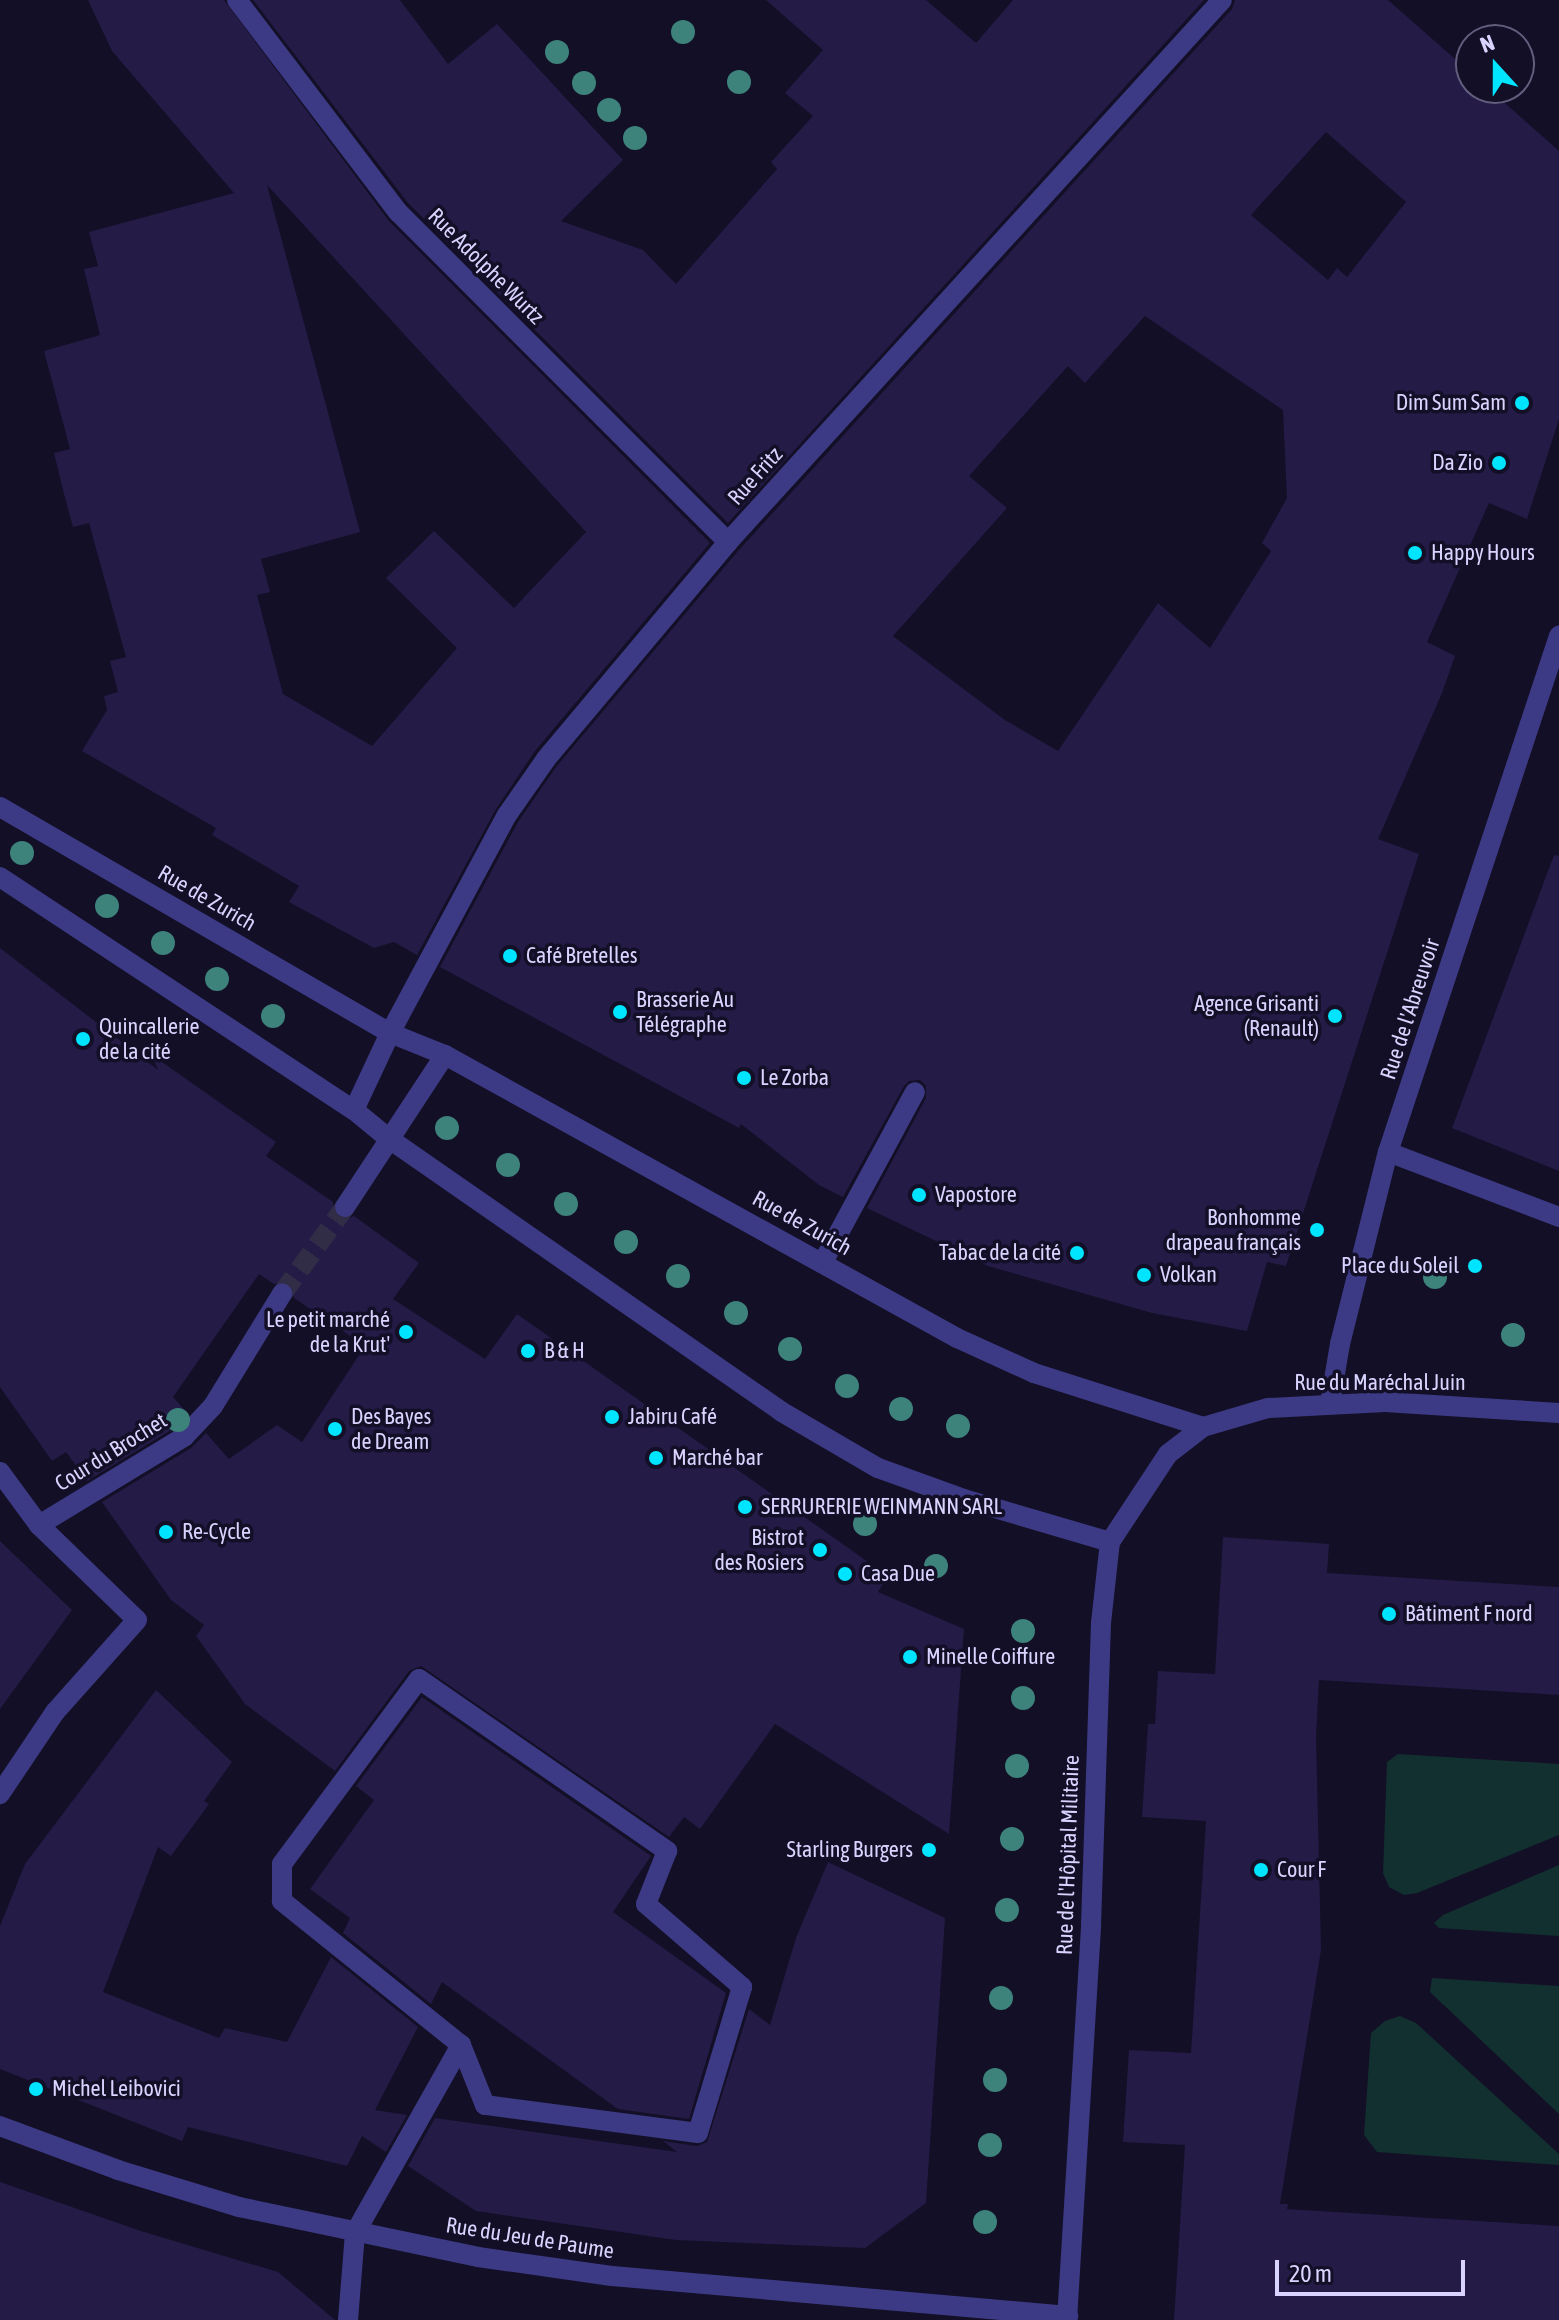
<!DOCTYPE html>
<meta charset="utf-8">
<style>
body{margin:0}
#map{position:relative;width:1559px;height:2320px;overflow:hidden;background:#130f26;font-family:"Asap Condensed",sans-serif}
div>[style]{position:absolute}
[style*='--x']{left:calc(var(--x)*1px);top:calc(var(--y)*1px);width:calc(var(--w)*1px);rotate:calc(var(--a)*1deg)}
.green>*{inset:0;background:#12302f}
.building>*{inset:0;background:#241b47}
.pedestrian-tunnel>*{height:20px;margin-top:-10px;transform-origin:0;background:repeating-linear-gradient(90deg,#312d47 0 20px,transparent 0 30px)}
.service>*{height:20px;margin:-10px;padding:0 10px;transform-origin:10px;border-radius:10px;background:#3d3a85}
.pedestrian>*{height:20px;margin:-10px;padding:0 10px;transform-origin:10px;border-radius:10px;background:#3d3a85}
.minor>*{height:20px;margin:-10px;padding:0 10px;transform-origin:10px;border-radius:10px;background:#3d3a85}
.trees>*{width:24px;height:24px;margin:-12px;border-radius:50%;background:#3d827b}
.dots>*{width:22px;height:22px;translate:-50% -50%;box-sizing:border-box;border:4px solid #130f26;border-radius:50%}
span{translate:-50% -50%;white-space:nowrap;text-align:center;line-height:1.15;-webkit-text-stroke:7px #130f26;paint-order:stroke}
.street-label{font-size:22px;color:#d9d4ff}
.poi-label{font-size:22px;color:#d9d4ff}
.right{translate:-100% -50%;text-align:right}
.left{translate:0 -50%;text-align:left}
.north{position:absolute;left:1455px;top:24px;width:80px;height:80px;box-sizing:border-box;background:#130f26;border:2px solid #625e7d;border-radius:50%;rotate:339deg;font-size:22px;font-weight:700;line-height:32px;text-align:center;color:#d9d4ff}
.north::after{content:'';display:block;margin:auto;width:28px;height:36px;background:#00e5ff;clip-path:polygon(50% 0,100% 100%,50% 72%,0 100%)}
.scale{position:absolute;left:1275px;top:2260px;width:190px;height:36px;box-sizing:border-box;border:4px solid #d9d4ff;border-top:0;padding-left:10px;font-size:24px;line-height:28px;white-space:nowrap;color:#d9d4ff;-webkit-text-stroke:6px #130f26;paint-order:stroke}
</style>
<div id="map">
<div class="green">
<div style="clip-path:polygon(1398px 1754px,1559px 1764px,1559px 1835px,1417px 1893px,1404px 1895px,1389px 1887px,1383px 1873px,1387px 1762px)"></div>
<div style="clip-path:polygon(1559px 1865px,1559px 1936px,1439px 1928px,1434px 1923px,1443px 1915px)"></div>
<div style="clip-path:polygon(1432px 1978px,1559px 1986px,1559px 2114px,1430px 1992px)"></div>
<div style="clip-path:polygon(1400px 2016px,1416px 2023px,1559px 2154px,1559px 2165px,1377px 2152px,1364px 2135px,1371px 2033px,1385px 2021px)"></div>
</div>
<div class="building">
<div style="clip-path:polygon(evenodd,88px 0,224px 0,389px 221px,710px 543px,535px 751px,496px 809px,417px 955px,394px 942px,374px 948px,289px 902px,299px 886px,212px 835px,216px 828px,82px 751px,107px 710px,104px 696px,118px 692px,110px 661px,126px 657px,89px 523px,73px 527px,64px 494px,54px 453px,70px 449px,44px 351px,100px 335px,84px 269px,98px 266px,89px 232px,234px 193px,112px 51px,88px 0,267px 185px,586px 532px,514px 608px,434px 531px,386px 578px,457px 648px,372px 746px,283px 694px,257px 595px,270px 592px,261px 559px,360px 532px,267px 185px)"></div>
<div style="clip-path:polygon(253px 0,400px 0,448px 64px,497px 24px,623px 160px,561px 221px,643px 250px,676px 284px,777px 169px,771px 162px,813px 116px,785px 93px,823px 50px,766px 0,926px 0,976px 43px,1013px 0,1204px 0,728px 523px,408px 203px)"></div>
<div style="clip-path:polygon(evenodd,1235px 0,1388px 0,1471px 73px,1471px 88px,1488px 88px,1559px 151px,1559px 419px,1527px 519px,1489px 503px,1427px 642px,1455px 656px,1442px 693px,1378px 839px,1419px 854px,1286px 1266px,1267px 1262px,1247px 1331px,1152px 1313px,988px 1266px,867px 1208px,926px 1098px,926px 1086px,920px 1080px,909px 1081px,904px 1086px,843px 1197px,819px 1185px,741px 1124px,739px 1128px,440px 967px,518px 822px,556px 767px,738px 551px,1232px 9px,1235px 0,1326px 132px,1406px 202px,1347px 277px,1337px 268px,1328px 280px,1251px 215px,1326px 132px,1235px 0,1145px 316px,1283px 410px,1287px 498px,1262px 543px,1271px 551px,1210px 648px,1158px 603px,1058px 751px,1005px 720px,893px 636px,1007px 508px,969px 476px,1068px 366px,1085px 383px,1145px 316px)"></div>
<div style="clip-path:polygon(1554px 855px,1559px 856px,1559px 1171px,1452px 1128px)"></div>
<div style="clip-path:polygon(0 948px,158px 1070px,152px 1055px,276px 1142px,266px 1156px,333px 1202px,333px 1212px,337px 1217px,345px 1220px,354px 1216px,419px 1263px,393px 1299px,485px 1359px,517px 1314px,888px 1576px,878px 1592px,964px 1629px,949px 1834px,775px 1724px,700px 1829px,684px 1817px,669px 1837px,421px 1666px,409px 1671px,335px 1771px,245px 1704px,196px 1636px,204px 1625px,171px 1600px,102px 1502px,191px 1448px,206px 1433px,229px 1459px,277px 1425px,302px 1442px,365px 1346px,294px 1298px,289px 1283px,274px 1284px,259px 1274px,173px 1397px,188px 1414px,176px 1427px,87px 1481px,66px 1452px,52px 1461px,0 1387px)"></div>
<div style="clip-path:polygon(1223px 1537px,1329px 1544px,1327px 1573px,1559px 1587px,1559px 1695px,1319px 1680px,1316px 1735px,1321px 1950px,1280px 2204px,1288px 2204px,1287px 2209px,1559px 2226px,1559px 2320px,1174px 2320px,1185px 2145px,1123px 2142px,1129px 2050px,1191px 2053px,1206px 1821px,1142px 1817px,1148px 1724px,1155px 1724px,1158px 1671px,1215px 1674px)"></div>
<div style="clip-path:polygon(0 1541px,72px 1610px,0 1709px)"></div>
<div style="clip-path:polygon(156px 1690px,232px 1762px,204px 1801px,209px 1804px,171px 1856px,158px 1847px,103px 1992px,219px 2038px,225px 2028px,287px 2042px,331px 1957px,418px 2027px,375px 2110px,407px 2115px,386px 2152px,362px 2136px,347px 2166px,188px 2127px,182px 2141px,0 2069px,0 1926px,25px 1864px)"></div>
<div style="clip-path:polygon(422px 1697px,651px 1856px,613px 1912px,726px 1993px,689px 2119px,618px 2109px,442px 1982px,431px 2004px,343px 1933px,350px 1918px,310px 1889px,374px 1800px,356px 1786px)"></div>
<div style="clip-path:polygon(828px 1862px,945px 1918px,926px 2203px,865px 2248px,676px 2240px,476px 2211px,408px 2166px,435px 2118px,677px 2152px,663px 2141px,697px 2146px,707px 2142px,749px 2009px,770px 2025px,796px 1938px)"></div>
<div style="clip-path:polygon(0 2182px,141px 2231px,278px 2272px,335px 2320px,0 2320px)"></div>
</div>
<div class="pedestrian-tunnel">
<div style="--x:282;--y:1294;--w:107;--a:-54.1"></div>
</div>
<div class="service">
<div style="--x:1388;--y:1152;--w:183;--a:20.8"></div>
<div style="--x:823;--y:1262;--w:193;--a:-61.6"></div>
<div style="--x:355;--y:2233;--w:216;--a:-60.6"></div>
<div style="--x:461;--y:2045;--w:230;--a:-141.2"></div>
<div style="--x:282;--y:1901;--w:37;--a:-90"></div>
<div style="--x:282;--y:1864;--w:230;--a:-53.5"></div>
<div style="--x:419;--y:1679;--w:302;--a:34.7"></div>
<div style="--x:667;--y:1851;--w:57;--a:111.6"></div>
<div style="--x:646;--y:1904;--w:127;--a:40.8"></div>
<div style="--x:742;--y:1987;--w:152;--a:106.8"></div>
<div style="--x:698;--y:2133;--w:215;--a:-172.5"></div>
<div style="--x:485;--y:2105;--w:65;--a:-111.8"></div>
</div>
<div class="pedestrian">
<div style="--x:345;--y:1207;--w:182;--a:-56.7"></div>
<div style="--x:39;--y:1525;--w:170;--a:-31.3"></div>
<div style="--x:184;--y:1437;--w:42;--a:-46.9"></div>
<div style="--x:213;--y:1406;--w:132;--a:-58.4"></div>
<div style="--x:348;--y:2320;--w:87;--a:-85.4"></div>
</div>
<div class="minor">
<div style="--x:237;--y:0;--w:266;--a:52.8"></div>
<div style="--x:398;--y:212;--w:467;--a:45"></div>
<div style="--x:0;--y:807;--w:451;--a:30.1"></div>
<div style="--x:390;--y:1033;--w:59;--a:21.8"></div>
<div style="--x:445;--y:1055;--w:585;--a:28.93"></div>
<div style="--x:957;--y:1338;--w:85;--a:24.4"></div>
<div style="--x:1034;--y:1373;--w:177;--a:17.7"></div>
<div style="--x:0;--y:877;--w:424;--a:33.4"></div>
<div style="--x:354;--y:1110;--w:44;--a:39.5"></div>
<div style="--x:388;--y:1138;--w:480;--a:34.8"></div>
<div style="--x:782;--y:1412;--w:111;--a:30.3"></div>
<div style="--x:878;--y:1468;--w:91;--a:19.8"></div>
<div style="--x:964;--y:1499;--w:152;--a:16.4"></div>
<div style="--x:354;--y:1110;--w:85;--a:-64.9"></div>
<div style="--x:390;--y:1033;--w:247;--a:-61.8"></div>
<div style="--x:507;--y:815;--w:68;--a:-55.1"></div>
<div style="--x:546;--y:759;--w:283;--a:-50"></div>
<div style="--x:728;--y:542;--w:733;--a:-47.65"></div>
<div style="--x:1330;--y:1403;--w:60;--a:-80.4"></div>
<div style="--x:1340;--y:1344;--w:198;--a:-76"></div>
<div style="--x:1388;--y:1152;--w:544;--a:-71.67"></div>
<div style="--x:0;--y:1472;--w:66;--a:53.7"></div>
<div style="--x:39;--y:1525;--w:136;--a:44.1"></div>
<div style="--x:137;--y:1620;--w:123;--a:131.7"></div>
<div style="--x:55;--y:1712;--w:99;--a:123.9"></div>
<div style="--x:0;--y:2126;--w:126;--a:20.4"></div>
<div style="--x:118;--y:2170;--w:127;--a:17"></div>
<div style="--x:239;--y:2207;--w:244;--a:11.8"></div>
<div style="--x:478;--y:2257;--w:135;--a:8.1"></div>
<div style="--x:612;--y:2276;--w:458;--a:5"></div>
<div style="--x:1067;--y:2320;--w:396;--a:-86.5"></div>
<div style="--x:1091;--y:1925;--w:302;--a:-88.1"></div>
<div style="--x:1101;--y:1623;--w:81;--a:-83.7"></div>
<div style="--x:1110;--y:1542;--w:105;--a:-56.6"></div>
<div style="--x:1168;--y:1454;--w:44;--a:-37.6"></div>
<div style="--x:1203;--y:1427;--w:68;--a:-16.3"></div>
<div style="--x:1268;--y:1408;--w:117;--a:-2.9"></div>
<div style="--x:1385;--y:1402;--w:174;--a:3.6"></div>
</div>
<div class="trees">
<div style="left:683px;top:32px"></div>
<div style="left:557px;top:52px"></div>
<div style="left:739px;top:82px"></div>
<div style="left:584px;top:83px"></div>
<div style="left:609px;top:110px"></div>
<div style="left:635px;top:138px"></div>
<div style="left:22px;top:853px"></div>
<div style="left:107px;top:906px"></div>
<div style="left:163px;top:943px"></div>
<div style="left:217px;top:979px"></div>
<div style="left:273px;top:1016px"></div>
<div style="left:447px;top:1128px"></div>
<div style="left:508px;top:1165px"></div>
<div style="left:566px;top:1204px"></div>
<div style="left:626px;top:1242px"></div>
<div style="left:678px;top:1276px"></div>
<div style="left:1435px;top:1277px"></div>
<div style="left:736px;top:1313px"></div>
<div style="left:1513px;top:1335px"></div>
<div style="left:790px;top:1349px"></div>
<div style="left:847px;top:1386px"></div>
<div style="left:901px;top:1409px"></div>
<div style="left:178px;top:1420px"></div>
<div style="left:958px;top:1426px"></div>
<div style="left:865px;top:1524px"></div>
<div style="left:936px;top:1566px"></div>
<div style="left:1023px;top:1631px"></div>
<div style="left:1023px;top:1698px"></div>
<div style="left:1017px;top:1766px"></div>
<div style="left:1012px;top:1839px"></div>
<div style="left:1007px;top:1910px"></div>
<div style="left:1001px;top:1998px"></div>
<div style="left:995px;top:2080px"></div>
<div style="left:990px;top:2145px"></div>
<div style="left:985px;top:2222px"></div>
</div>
<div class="dots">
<div style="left:1522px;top:403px;background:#00e5ff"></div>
<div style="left:1499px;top:463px;background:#00e5ff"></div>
<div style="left:1415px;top:553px;background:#00e5ff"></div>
<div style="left:510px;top:956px;background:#00e5ff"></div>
<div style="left:620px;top:1012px;background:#00e5ff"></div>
<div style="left:1335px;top:1016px;background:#00e5ff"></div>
<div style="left:83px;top:1039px;background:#00e5ff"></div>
<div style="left:744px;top:1078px;background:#00e5ff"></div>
<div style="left:919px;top:1195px;background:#00e5ff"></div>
<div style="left:1317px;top:1230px;background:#00e5ff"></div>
<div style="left:1077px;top:1253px;background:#00e5ff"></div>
<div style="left:1475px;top:1266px;background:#00e5ff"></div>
<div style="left:1144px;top:1275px;background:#00e5ff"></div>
<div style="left:406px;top:1332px;background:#00e5ff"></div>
<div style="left:528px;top:1351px;background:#00e5ff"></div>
<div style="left:612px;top:1417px;background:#00e5ff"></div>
<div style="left:335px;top:1429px;background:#00e5ff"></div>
<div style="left:656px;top:1458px;background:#00e5ff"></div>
<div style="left:745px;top:1507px;background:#00e5ff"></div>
<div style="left:166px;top:1532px;background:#00e5ff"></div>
<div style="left:820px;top:1550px;background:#00e5ff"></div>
<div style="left:845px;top:1574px;background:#00e5ff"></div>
<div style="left:1389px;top:1614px;background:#00e5ff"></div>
<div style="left:910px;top:1657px;background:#00e5ff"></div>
<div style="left:929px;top:1850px;background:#00e5ff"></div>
<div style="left:1261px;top:1870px;background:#00e5ff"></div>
<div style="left:36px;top:2089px;background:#00e5ff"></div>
</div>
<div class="street-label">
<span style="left:486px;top:266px;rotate:45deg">Rue Adolphe Wurtz</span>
<span style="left:755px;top:476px;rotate:-48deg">Rue Fritz</span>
<span style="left:207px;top:898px;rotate:30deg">Rue de Zurich</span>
<span style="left:1410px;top:1009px;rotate:-72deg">Rue de l'Abreuvoir</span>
<span style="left:802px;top:1223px;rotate:29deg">Rue de Zurich</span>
<span style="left:1380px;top:1383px">Rue du Maréchal Juin</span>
<span style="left:111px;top:1452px;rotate:-32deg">Cour du Brochet</span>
<span style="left:1068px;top:1855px;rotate:-88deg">Rue de l'Hôpital Militaire</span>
<span style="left:530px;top:2238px;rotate:9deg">Rue du Jeu de Paume</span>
</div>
<div class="poi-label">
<span class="right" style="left:1506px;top:403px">Dim Sum Sam</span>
<span class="right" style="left:1483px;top:463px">Da Zio</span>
<span class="left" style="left:1431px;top:553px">Happy Hours</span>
<span class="left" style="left:526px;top:956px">Café Bretelles</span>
<span class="left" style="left:636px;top:1012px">Brasserie Au<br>Télégraphe</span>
<span class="right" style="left:1319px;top:1016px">Agence Grisanti<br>(Renault)</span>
<span class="left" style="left:99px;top:1039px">Quincallerie<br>de la cité</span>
<span class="left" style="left:760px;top:1078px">Le Zorba</span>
<span class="left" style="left:935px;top:1195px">Vapostore</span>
<span class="right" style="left:1301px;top:1230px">Bonhomme<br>drapeau français</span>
<span class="right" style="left:1061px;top:1253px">Tabac de la cité</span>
<span class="right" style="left:1459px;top:1266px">Place du Soleil</span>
<span class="left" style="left:1160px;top:1275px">Volkan</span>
<span class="right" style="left:390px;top:1332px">Le petit marché<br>de la Krut'</span>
<span class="left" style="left:544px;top:1351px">B &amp; H</span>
<span class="left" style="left:351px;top:1429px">Des Bayes<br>de Dream</span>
<span class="left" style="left:628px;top:1417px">Jabiru Café</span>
<span class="left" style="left:672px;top:1458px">Marché bar</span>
<span class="left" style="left:761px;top:1507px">SERRURERIE WEINMANN SARL</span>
<span class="left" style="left:182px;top:1532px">Re-Cycle</span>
<span class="right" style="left:804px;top:1550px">Bistrot<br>des Rosiers</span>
<span class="left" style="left:861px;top:1574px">Casa Due</span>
<span class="left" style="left:1405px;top:1614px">Bâtiment F nord</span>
<span class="left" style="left:926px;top:1657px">Minelle Coiffure</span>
<span class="right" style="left:913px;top:1850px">Starling Burgers</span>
<span class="left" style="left:1277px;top:1870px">Cour F</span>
<span class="left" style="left:52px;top:2089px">Michel Leibovici</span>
</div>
<div class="north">N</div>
<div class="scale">20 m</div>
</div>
